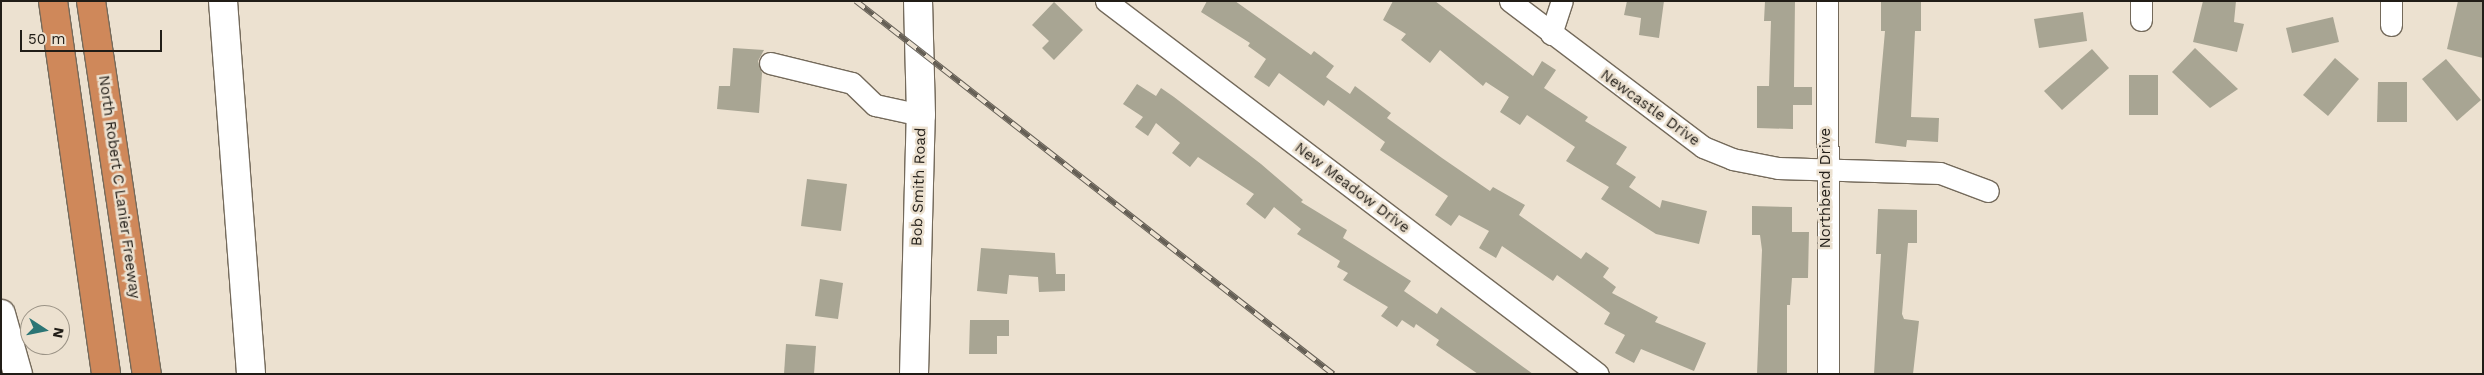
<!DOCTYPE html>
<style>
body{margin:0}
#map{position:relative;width:2484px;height:375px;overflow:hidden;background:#ece1d0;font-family:"Work Sans",sans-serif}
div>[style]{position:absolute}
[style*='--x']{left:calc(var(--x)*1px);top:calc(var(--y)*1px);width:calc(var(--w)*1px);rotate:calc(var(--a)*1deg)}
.building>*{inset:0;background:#a8a593}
.roads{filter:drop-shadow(1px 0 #746a5b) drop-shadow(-1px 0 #746a5b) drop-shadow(0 1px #746a5b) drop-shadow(0 -1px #746a5b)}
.street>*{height:21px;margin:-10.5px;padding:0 10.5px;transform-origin:10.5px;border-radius:10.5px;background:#fff}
.secondary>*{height:28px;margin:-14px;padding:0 14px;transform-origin:14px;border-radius:14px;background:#fff}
.highway>*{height:28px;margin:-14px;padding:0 14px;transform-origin:14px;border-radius:14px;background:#cf885a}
.rail>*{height:5.5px;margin-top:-2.75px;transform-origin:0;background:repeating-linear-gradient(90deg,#ece1d0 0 11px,#655f55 0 22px);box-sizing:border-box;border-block:1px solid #655f55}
span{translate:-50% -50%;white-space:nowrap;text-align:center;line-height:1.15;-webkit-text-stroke:5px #ece1d0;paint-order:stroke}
.street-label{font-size:15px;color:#211d17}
.frame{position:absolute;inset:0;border:2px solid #211d17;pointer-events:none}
.north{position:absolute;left:20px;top:305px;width:50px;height:50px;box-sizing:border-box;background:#ece1d0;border:1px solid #9b9386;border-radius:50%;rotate:101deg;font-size:14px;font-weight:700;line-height:20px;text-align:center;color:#211d17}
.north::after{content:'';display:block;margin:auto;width:18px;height:22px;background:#2b7575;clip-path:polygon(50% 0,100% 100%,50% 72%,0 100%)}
.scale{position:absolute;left:20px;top:30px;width:142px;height:22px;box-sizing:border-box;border:2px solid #211d17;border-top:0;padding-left:6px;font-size:15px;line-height:18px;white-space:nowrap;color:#211d17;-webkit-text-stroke:4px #ece1d0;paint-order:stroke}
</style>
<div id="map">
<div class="building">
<div style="clip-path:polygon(1207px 1px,1235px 1px,1311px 55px,1314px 51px,1334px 66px,1326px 77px,1350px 94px,1355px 86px,1391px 113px,1387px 118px,1442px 158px,1490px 191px,1493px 187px,1525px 205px,1519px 215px,1581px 259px,1586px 252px,1609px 268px,1603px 277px,1616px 287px,1612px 293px,1658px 317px,1655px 322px,1706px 343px,1694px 371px,1641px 349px,1634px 363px,1615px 353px,1625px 335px,1604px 324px,1610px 313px,1557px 275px,1553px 281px,1502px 246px,1496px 258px,1479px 248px,1489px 231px,1459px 215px,1451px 226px,1435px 215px,1448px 196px,1380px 150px,1385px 142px,1328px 100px,1324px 106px,1279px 73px,1269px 87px,1254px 77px,1266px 59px,1248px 46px,1250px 43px,1201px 12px)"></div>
<div style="clip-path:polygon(1393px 1px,1435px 1px,1533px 76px,1542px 61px,1556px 70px,1544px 88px,1588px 117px,1585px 121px,1627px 147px,1616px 164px,1636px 177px,1629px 187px,1660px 208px,1662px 200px,1707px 211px,1699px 244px,1656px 234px,1601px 199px,1609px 187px,1566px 161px,1575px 147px,1527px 115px,1520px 125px,1500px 112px,1509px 97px,1486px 82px,1483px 86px,1440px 50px,1430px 63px,1401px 40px,1406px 34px,1383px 20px)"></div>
<div style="clip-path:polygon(1627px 1px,1664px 1px,1659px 38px,1639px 35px,1641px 18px,1624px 15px)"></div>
<div style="clip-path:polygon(1765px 1px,1795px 1px,1794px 87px,1812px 87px,1812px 105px,1793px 105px,1793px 129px,1757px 128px,1757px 86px,1769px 86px,1771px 21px,1764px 21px)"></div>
<div style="clip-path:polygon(1881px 1px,1921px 1px,1921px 31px,1915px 31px,1911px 117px,1939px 118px,1938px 142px,1907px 140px,1906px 147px,1875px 143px,1885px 31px,1881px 31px)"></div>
<div style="clip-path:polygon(2203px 1px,2236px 1px,2234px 22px,2244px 24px,2237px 52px,2193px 42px)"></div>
<div style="clip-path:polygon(2458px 1px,2483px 1px,2483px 58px,2447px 49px)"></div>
<div style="clip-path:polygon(1054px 2px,1083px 30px,1054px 60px,1042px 48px,1049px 41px,1032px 25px)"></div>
<div style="clip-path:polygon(2083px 12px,2087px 41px,2039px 48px,2034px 19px)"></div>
<div style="clip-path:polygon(2333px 17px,2339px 42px,2292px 53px,2286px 28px)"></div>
<div style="clip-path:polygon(733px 48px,764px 50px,758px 61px,762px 73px,759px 113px,717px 109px,719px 86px,730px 86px)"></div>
<div style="clip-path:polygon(2195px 48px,2238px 89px,2210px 108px,2172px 72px)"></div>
<div style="clip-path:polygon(2092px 49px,2109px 68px,2062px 110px,2044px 91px)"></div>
<div style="clip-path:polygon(2335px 58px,2359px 79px,2328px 116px,2303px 95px)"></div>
<div style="clip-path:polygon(2446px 59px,2481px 100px,2457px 121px,2422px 79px)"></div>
<div style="clip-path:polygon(2129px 75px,2158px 75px,2158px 115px,2129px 115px)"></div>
<div style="clip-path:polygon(2378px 82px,2407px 82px,2407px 122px,2377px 122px)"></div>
<div style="clip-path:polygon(1137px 84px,1156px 96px,1161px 88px,1174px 97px,1261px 164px,1303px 200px,1301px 202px,1347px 230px,1343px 238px,1411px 281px,1404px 291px,1437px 314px,1441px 307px,1533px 374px,1478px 374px,1436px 345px,1439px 340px,1416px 324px,1414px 328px,1402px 320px,1397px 327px,1381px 316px,1388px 307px,1343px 280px,1348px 273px,1337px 267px,1340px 261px,1297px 234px,1301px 229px,1274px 207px,1265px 219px,1246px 204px,1254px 194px,1198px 157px,1190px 167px,1172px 153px,1180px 143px,1156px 123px,1148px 136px,1135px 127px,1143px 117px,1123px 104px)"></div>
<div style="clip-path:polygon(807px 179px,847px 184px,841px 231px,801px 226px)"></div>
<div style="clip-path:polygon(1752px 206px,1792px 207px,1792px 232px,1809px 232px,1808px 278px,1792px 278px,1790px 305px,1787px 305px,1787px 374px,1757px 374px,1762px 250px,1760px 235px,1752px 235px)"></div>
<div style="clip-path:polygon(1878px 209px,1917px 210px,1917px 243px,1908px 243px,1902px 314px,1904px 319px,1919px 321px,1913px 374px,1874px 374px,1881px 254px,1876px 254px)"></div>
<div style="clip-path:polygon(981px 248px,1055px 253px,1056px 274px,1065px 274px,1065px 291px,1039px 292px,1038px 277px,1009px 275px,1007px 294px,977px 291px)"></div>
<div style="clip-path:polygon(820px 279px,843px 283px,838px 319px,815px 316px)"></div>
<div style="clip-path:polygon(970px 320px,1009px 320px,1009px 336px,997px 336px,997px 354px,969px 354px)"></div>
<div style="clip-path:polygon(786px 344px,816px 346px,814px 374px,784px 374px)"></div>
</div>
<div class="roads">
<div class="street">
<div style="--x:1106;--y:1;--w:617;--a:37.17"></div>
<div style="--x:1510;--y:1;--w:242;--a:37.1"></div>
<div style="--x:1703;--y:147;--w:31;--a:22"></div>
<div style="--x:1732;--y:159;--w:47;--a:11.1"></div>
<div style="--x:1778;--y:168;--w:162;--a:1.8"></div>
<div style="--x:1940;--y:173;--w:51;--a:20.6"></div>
<div style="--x:1827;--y:1;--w:373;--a:89.8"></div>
<div style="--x:2141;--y:20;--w:19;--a:-90"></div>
<div style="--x:2391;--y:25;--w:24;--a:-90"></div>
<div style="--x:1551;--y:34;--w:35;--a:-72"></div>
<div style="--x:770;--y:63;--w:84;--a:13.7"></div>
<div style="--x:852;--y:83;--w:32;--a:44"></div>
<div style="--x:875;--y:105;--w:47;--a:12.3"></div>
</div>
<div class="secondary">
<div style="--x:223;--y:1;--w:374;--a:85.7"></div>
<div style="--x:1;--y:314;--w:62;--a:74.2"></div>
<div style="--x:914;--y:374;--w:259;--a:-88.5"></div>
<div style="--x:921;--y:115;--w:114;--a:-91.5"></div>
</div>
<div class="highway">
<div style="--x:53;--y:1;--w:377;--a:81.9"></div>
<div style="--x:91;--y:1;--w:377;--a:81.5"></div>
</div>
</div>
<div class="rail">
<div style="--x:856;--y:1;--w:606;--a:38.02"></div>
</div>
<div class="street-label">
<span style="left:1650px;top:108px;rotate:36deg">Newcastle Drive</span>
<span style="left:119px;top:187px;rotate:82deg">North Robert C Lanier Freeway</span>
<span style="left:919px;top:187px;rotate:-88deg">Bob Smith Road</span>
<span style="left:1352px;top:188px;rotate:37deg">New Meadow Drive</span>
<span style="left:1826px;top:188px;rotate:-90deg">Northbend Drive</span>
</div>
<div class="frame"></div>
<div class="north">N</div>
<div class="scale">50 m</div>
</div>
